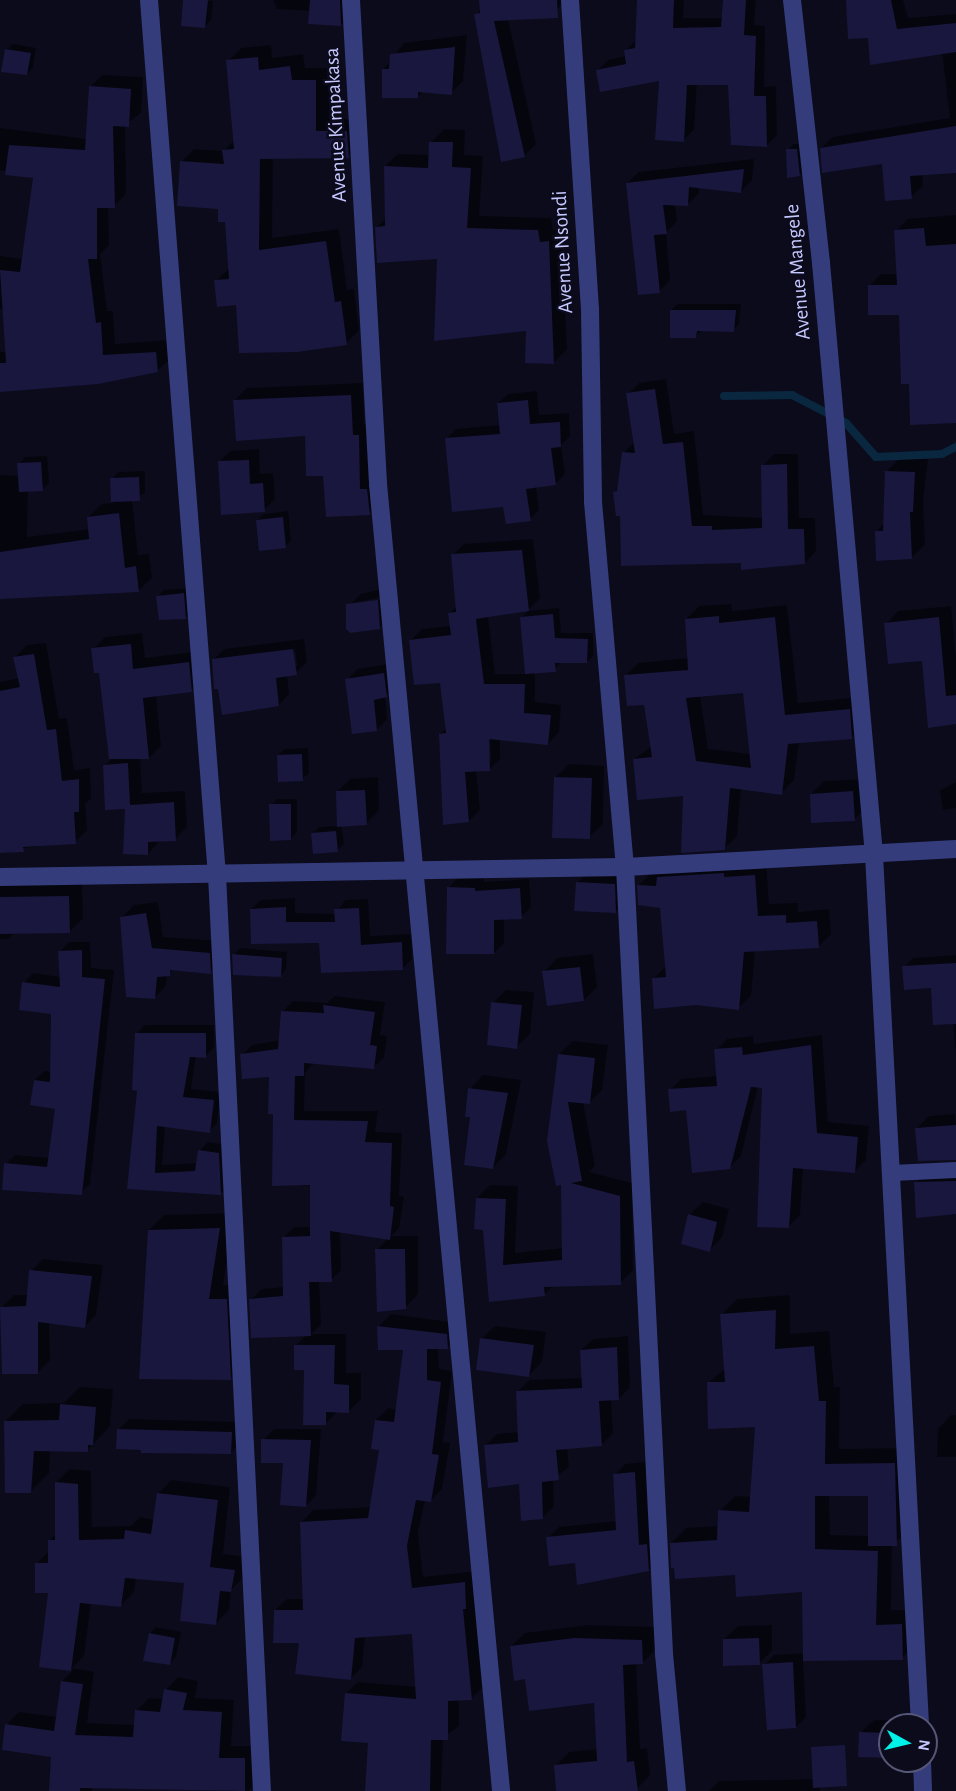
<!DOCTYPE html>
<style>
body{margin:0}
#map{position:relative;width:956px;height:1791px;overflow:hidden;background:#0b0b1c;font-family:"Alegreya Sans",sans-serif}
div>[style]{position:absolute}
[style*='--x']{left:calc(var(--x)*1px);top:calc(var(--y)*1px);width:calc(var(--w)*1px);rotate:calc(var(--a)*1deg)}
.shadow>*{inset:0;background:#0007}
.stream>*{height:8px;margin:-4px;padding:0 4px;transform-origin:4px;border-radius:4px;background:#0a2740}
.building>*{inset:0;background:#19173d}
.lane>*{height:16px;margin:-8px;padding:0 8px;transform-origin:8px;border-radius:8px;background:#353c7c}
.street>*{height:18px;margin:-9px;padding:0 9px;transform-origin:9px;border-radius:9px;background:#353c7c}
span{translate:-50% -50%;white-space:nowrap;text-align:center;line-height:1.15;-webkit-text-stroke:5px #0b0b1c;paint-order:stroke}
.street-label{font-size:21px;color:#c6c7ff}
.north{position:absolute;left:878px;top:1713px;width:60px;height:60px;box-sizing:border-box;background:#0b0b1c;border:2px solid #565677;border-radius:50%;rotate:98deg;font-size:16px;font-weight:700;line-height:24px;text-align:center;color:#c6c7ff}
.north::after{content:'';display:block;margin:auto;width:21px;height:27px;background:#00f1e8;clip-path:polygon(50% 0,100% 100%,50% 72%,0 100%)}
</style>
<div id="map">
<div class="shadow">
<div style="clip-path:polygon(190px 0,213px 1px,211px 20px,205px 26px)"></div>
<div style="clip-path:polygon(273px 0,353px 0,354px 11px,341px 25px,311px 11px,277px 9px)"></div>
<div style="clip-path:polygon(481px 0,561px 0,561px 5px,549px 17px,508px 19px,536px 144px,524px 156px,476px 15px,481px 9px)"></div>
<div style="clip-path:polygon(638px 0,684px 0,683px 18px,723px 18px,724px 0,756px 0,754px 25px,765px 26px,764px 87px,776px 86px,777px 135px,767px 145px,729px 83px,697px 83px,694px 130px,683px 140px,661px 79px,598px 70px,608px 60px,626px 56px,626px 50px,637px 39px)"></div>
<div style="clip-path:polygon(850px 0,903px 0,908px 18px,956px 14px,956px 172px,922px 174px,923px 186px,911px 197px,884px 162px,821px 148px,833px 137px,950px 118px,942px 52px,870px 37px)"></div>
<div style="clip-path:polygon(467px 35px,463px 81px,451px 93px,423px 91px,418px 97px,383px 70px,404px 43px)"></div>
<div style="clip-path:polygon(13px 44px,36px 48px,33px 67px,27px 74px,6px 50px)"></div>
<div style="clip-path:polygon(271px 45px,272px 58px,303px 54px,305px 68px,329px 68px,329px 119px,360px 119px,361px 143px,348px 156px,273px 157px,272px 238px,339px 229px,347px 290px,354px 289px,359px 330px,346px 344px,237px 303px,216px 281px,229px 268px,226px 221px,220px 207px,181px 162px,194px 149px,224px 151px,234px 140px,228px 61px,241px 48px)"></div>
<div style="clip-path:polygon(102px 75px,143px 77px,141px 113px,125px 125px,126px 194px,114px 206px,108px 206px,109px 245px,100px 254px,107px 311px,113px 311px,115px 344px,168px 340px,170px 359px,157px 371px,0 390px,0 352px,7px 352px,4px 309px,0 309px,0 256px,23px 259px,34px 177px,0 170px,0 128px,87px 139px,90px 87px)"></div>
<div style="clip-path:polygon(444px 129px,465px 130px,464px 155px,483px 156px,479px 216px,551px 218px,553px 230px,561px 229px,567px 350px,554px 362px,527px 330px,438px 257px,376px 228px,386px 218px,385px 166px,398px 154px,430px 155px,431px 142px)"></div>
<div style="clip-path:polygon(794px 144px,803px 144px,806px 169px,799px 175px,788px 150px)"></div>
<div style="clip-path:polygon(754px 159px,752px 180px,741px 192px,699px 187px,699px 193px,688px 204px,675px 204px,677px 221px,666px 233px,670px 280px,659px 291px,627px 183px,639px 172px)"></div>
<div style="clip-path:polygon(956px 215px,956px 415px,910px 382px,900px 314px,869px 286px,881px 274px,898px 274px,896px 231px,908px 219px)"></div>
<div style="clip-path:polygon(678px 304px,741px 304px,739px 324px,733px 330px,702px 330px,696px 336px,671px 310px)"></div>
<div style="clip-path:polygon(666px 379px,674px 434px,694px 431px,703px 515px,763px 518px,763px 466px,774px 454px,798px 454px,799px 518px,815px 518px,816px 551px,805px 563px,743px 568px,742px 562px,622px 514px,614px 492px,619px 488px,624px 453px,635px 441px,628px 394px,639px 383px)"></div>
<div style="clip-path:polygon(363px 383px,364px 424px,370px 423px,381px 501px,369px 513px,306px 435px,235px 400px,247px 388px)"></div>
<div style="clip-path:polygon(537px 391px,539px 415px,569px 413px,570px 436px,561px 445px,565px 474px,555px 484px,536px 487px,539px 510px,530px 519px,505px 506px,446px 439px,456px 429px,500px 425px,498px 403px,508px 394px)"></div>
<div style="clip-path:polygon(259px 449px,260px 474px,273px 473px,275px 499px,264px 510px,219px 462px,230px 451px)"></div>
<div style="clip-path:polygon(47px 456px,49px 483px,42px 490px,28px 490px,27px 537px,90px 529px,88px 517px,102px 504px,113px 503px,112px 479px,118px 472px,145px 471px,145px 493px,132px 500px,138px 555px,149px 554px,152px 578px,138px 591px,0 598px,0 475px,19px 476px,19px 464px,25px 457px)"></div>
<div style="clip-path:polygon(900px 458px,928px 459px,923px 501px,925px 545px,911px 558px,876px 532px,884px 523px,887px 471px)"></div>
<div style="clip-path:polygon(288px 511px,291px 540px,285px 547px,257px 520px,264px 514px)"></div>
<div style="clip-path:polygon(evenodd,533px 539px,540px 598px,528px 610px,488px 616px,495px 674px,526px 674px,522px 617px,528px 611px,559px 608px,561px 633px,593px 633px,593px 656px,587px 662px,561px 661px,555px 670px,535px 672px,535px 702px,561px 705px,559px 732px,548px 744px,500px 739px,500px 759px,489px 770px,476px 770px,480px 810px,469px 821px,440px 734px,447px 727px,442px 681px,411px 640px,422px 629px,451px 626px,450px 613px,457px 606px,453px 555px,464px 544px,533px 539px,487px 732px,490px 732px,491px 761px,488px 761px,487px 732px)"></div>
<div style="clip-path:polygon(evenodd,390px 587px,393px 614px,380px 627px,348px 607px,361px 594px,390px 587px,385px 596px,385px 599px,359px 605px,359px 602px,385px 596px)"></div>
<div style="clip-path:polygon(190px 588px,192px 611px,185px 618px,158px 596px,164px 590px)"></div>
<div style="clip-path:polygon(evenodd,731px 604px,732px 611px,787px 605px,798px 703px,862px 697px,865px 724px,852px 737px,799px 742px,794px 780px,781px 793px,741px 788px,737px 836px,724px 849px,685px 794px,634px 759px,652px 746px,645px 703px,625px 676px,638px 663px,689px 658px,686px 619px,699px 606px,731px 604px,745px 691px,751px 754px,708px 749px,700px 695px,745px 691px)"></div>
<div style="clip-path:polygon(951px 606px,956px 657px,956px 722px,924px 659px,886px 624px,898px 611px)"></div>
<div style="clip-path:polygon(142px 633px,145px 658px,201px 651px,203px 678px,191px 691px,156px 695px,161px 746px,149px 758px,140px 758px,142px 793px,185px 791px,187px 827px,175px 839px,160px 841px,148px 854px,105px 765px,112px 758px,101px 671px,93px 649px,105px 637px)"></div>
<div style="clip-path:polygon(evenodd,304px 639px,307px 662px,296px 673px,287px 675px,289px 694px,279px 705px,213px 660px,224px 649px,304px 639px,294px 641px,297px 666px,294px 666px,294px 641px)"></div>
<div style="clip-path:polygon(46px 643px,59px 719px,67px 718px,74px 770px,90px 768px,91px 798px,85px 804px,87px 830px,75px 842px,0 851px,0 682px,19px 678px,15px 657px,27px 645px)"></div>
<div style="clip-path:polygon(395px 663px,397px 685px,385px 696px,387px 719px,377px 730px,347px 680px,357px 669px)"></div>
<div style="clip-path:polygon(308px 748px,309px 773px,302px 779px,278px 755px,285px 749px)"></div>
<div style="clip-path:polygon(569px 764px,604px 766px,603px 824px,589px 837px,555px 778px)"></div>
<div style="clip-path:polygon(378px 777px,379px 810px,366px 824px,341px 825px,344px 844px,337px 850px,312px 834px,319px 827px,339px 826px,337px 792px,350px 779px)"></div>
<div style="clip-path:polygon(866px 779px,867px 806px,854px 820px,811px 794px,824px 781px)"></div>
<div style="clip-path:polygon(956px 782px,956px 808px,943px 810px,940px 790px)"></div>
<div style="clip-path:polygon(277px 799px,297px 799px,297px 832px,291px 839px,271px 805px)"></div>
<div style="clip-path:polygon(766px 863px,769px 904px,798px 903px,798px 912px,829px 909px,831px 934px,819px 946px,755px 950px,751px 996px,738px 1008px,653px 979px,666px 966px,661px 907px,639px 885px,651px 873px)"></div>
<div style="clip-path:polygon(590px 869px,627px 871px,629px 899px,615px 912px,577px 883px)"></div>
<div style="clip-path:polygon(458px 878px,484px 878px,484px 882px,529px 879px,531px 907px,521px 917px,504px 918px,504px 943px,494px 953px,448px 888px)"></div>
<div style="clip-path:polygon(82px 883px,83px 918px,70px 931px,15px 932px,8px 939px,0 939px,0 885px)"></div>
<div style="clip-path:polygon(295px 898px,295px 913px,336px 914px,345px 900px,368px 899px,370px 936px,411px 934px,412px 959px,403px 968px,320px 941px,251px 909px,261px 900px)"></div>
<div style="clip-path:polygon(158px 902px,163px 937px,221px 941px,221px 960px,209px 972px,174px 969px,167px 974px,166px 986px,154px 998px,122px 917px,134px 905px)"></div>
<div style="clip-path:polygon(69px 942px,90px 942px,91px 968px,114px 970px,90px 1184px,81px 1193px,6px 1164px,15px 1155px,51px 1158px,56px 1108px,35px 1080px,44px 1071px,52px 1072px,53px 1013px,24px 983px,33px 973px,61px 977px,60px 951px)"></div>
<div style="clip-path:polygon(240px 948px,287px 952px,286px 969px,280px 976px,234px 955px)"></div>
<div style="clip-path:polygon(593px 954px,597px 987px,584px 1000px,544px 972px,557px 958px)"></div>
<div style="clip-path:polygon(956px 955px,956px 1053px,953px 1023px,932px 987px,904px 967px,913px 958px)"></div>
<div style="clip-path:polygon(506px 990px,534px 992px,530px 1034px,516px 1047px,493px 1003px)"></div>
<div style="clip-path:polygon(335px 996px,385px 1002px,380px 1035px,387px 1036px,384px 1057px,374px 1067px,314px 1062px,305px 1073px,304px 1111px,378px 1111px,375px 1132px,402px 1133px,399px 1196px,404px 1197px,399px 1228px,391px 1236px,418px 1236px,418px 1294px,405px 1308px,377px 1250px,388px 1238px,340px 1231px,341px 1270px,331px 1280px,319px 1281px,321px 1325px,311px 1334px,346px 1334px,346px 1373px,361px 1373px,361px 1399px,349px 1411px,338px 1411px,326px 1423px,295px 1346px,306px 1335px,251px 1300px,261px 1289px,284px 1287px,283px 1238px,294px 1227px,311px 1227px,311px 1186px,274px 1184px,275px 1113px,270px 1076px,242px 1055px,252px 1045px,280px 1040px,282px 1012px,293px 1001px,327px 1003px)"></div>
<div style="clip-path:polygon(145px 1025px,214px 1025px,214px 1047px,206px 1056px,196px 1056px,191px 1089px,221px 1092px,217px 1123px,209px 1131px,165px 1126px,162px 1165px,198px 1163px,200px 1150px,208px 1142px,227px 1145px,229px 1185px,221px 1193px,128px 1188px,139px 1090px,136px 1034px)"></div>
<div style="clip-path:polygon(822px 1035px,828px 1122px,869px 1126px,866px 1160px,854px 1172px,803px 1167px,800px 1215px,788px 1227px,764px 1087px,758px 1086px,741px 1156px,730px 1167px,670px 1090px,681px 1079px,718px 1076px,716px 1050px,727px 1039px,753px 1036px,754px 1044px)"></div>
<div style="clip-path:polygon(573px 1041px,608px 1045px,602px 1090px,589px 1103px,583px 1102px,595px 1166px,589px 1172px,632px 1183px,633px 1270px,620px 1283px,554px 1285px,544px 1295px,490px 1300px,484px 1228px,477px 1198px,490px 1185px,518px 1186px,515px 1253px,563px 1248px,559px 1054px)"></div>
<div style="clip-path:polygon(483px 1075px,521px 1080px,506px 1154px,493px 1168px,472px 1116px,470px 1089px)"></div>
<div style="clip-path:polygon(955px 1114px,956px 1125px,956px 1158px,917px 1128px,929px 1116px)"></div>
<div style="clip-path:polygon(956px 1169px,956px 1212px,916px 1183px,928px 1171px)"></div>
<div style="clip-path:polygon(703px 1202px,729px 1209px,722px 1237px,709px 1251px,689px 1215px)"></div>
<div style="clip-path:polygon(234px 1213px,223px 1285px,241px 1285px,245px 1364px,230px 1379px,149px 1230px,164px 1215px)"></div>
<div style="clip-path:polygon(43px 1259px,103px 1265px,96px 1315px,84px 1327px,49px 1322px,50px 1360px,38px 1372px,2px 1307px,14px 1295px,29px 1295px,31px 1271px)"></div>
<div style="clip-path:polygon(evenodd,790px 1295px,790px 1334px,829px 1331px,834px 1387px,840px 1387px,839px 1449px,909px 1448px,911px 1529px,892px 1545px,891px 1610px,917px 1610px,917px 1643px,902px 1658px,803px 1660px,806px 1717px,796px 1727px,764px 1665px,774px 1655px,805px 1653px,804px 1590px,736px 1574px,671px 1543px,686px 1528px,719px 1526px,720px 1511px,735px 1496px,752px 1497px,757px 1425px,708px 1383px,726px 1368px,722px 1314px,737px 1299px,790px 1295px,869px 1494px,870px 1536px,830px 1535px,829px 1495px,869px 1494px)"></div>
<div style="clip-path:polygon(391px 1314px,458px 1323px,459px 1336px,447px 1347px,438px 1348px,439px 1369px,452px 1371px,443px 1442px,450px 1443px,442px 1489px,430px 1501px,425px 1500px,418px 1533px,423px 1577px,476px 1571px,483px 1687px,472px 1698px,459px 1699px,459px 1726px,443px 1738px,441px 1791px,367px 1791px,370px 1742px,346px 1693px,358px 1682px,417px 1687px,413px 1632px,365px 1636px,362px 1667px,350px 1679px,301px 1642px,275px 1610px,287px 1599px,304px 1599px,302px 1522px,313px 1510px,372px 1507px,380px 1449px,376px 1420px,388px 1408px,397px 1410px,405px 1348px,379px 1326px)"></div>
<div style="clip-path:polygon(495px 1326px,546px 1332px,542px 1362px,529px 1375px,481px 1339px)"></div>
<div style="clip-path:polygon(628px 1336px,630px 1387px,619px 1399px,611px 1399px,613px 1433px,602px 1444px,567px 1447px,569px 1467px,553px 1479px,554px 1506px,543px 1518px,520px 1483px,485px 1446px,497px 1434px,519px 1432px,517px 1392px,529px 1380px,583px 1378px,581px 1350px,593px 1339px)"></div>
<div style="clip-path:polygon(80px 1387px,113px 1389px,110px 1426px,87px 1451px,50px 1450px,49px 1473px,31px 1491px,5px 1422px,23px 1404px,64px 1403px)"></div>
<div style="clip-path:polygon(951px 1415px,956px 1415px,956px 1457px,937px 1457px,938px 1429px)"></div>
<div style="clip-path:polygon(129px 1419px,242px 1422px,241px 1442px,231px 1452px,142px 1449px,118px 1430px)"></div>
<div style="clip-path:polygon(274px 1429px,321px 1429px,316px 1495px,306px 1506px,285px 1462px,263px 1440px)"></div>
<div style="clip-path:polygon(645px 1462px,649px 1534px,658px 1534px,659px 1559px,648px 1570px,576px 1562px,548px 1538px,559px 1527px,617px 1521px,615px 1475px,625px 1464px)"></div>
<div style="clip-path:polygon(70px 1469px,91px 1471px,92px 1527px,131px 1526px,140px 1517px,155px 1520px,158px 1494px,171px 1480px,230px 1487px,223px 1554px,247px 1557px,244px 1577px,231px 1590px,229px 1610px,216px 1623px,185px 1582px,136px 1577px,134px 1592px,120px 1606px,91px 1602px,84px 1656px,72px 1668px,94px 1672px,87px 1723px,135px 1725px,137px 1710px,149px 1698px,164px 1699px,166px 1690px,178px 1677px,198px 1681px,195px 1698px,234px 1700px,231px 1746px,257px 1746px,257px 1783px,248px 1791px,92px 1788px,92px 1791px,50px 1791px,52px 1756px,3px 1749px,7px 1724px,19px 1712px,57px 1717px,62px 1681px,73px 1670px,40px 1666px,50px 1591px,37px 1563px,49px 1551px,49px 1541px,57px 1533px,56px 1482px)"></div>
<div style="clip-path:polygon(588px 1625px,655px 1627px,656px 1649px,643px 1662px,636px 1663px,640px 1749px,647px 1748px,650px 1775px,637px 1789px,556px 1791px,556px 1765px,569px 1752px,598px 1749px,595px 1701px,527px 1678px,511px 1646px,525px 1633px)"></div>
<div style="clip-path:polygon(772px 1625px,772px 1650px,759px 1664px,724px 1639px,738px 1626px)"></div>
<div style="clip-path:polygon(156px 1627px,181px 1632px,176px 1657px,169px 1664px,150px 1633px)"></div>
<div style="clip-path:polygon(874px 1720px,914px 1721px,914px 1725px,890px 1725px,890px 1756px,860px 1733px)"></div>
<div style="clip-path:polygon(819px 1779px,820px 1791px,709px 1791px,719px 1781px)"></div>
</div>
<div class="stream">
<div style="--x:724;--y:396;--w:68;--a:-0.8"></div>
<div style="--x:792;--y:395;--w:61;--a:27.4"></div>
<div style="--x:846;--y:423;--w:45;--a:48.6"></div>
<div style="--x:876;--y:457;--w:66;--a:-2.6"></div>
<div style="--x:942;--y:454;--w:16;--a:-27"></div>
</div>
<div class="building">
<div style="clip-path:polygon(183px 0,208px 0,205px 28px,181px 26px)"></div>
<div style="clip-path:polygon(310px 0,340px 0,341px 26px,308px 24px)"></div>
<div style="clip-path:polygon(479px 0,557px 0,558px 18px,494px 21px,525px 157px,501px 162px,474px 14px,480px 13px)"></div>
<div style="clip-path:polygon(637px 0,674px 0,673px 28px,721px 27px,723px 0,746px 0,744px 35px,756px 36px,754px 96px,766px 96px,767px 147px,731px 145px,728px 85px,687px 85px,684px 142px,655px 140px,659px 81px,600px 92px,596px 70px,626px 64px,624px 50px,635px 48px)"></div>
<div style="clip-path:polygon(846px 0,891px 0,897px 29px,956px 23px,956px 52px,870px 65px,868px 38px,848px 39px)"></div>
<div style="clip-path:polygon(455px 47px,452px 95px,418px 92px,418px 98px,382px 98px,382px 69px,389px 69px,390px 54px)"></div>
<div style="clip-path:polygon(5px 49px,31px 53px,27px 75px,1px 72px)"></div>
<div style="clip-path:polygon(258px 57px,259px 70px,290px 66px,292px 80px,316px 80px,316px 131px,347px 131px,349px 158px,260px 159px,259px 250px,326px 241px,335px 302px,341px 301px,347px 345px,297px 352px,239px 353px,236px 305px,217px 307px,214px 280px,229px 279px,225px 222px,218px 222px,218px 209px,177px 206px,180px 161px,224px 164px,222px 150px,234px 149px,226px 60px)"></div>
<div style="clip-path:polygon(89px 86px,131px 89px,129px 127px,113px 126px,115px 208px,97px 208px,97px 259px,88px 259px,96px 323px,101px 322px,103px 355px,156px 352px,158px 372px,98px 384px,0 392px,0 363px,6px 363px,0 270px,20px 272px,33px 178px,5px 175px,9px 145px,85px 150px)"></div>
<div style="clip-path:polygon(956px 126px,956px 173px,910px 176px,912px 199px,885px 201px,882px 164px,822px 173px,820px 148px)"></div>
<div style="clip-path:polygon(429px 142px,453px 142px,452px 167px,471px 168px,467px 228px,538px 230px,540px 242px,549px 241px,554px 364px,525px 363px,526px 331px,434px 341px,437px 259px,377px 263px,375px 227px,385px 226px,384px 166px,428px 168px)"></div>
<div style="clip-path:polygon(786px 149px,797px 149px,800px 176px,787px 178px)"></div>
<div style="clip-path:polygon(744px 169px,741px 193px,689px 187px,688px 206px,663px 205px,667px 234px,654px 235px,660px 293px,638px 295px,626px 183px)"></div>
<div style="clip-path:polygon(924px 228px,926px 246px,956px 244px,956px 423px,910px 425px,909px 384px,901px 384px,899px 315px,868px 315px,868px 285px,897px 285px,894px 230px)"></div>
<div style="clip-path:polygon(670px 310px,736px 310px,734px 332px,697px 331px,696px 338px,670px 338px)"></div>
<div style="clip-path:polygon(655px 389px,663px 444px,683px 442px,692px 526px,712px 526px,712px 530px,762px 528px,761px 465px,787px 464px,788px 529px,804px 529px,805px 564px,741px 570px,741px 563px,621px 566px,620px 516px,616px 516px,613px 492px,617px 491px,622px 452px,635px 453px,626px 393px)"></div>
<div style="clip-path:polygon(351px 395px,353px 435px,359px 435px,360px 489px,367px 489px,370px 515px,326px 517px,323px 476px,306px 476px,305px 436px,236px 441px,233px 400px)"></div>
<div style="clip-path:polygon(528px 400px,530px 424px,560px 422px,561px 447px,551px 448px,556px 485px,526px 489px,531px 521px,506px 524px,503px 507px,452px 512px,445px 438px,500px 434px,497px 403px)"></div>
<div style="clip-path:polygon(249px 460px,250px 484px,263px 483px,265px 512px,221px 515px,218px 461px)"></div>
<div style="clip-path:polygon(41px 462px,43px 491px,19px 492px,17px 463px)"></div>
<div style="clip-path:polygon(885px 471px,915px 472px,913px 512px,910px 512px,912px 559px,876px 561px,875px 531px,883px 531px)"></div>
<div style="clip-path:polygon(139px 477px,140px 501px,111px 502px,110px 478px)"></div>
<div style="clip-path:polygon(119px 513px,125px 568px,136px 566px,139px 592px,0 599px,0 552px,89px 539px,87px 517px)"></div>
<div style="clip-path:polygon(283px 517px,286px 548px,259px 551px,256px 520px)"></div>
<div style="clip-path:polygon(522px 550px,529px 611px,476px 619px,484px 684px,525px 684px,524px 713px,551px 715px,548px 745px,489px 739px,490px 771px,465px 772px,469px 822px,443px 825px,439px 734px,446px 733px,440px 683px,414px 685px,409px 640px,451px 635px,448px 613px,456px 612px,451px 554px)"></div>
<div style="clip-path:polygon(184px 593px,186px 619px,159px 620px,156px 596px)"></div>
<div style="clip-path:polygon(378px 600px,380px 629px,350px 633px,346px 629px,346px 604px)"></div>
<div style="clip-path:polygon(553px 614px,555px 638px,588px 639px,587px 663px,555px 663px,556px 672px,525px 674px,520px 617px)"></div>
<div style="clip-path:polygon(evenodd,719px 616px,719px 623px,775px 617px,785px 715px,850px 709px,852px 739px,788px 744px,782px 795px,730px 788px,725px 850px,681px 853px,683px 796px,637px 800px,633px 759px,652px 757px,644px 705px,627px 706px,624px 675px,688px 670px,685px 619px,719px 616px,743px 693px,751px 768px,696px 761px,686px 698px,743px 693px)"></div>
<div style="clip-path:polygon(939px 617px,946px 696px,956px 695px,956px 724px,928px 728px,922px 661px,888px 664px,884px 623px)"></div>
<div style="clip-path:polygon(131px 644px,133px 669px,189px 662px,192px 692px,143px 698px,149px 759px,109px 759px,99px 673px,94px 673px,91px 648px)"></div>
<div style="clip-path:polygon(293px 649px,297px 675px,276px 678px,279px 706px,222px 715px,218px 689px,214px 689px,212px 659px)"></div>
<div style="clip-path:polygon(34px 654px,47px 730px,56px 729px,62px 781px,79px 779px,79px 812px,74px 812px,76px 844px,23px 847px,24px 852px,0 853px,0 691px,20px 687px,13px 657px)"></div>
<div style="clip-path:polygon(384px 673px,387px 697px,374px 700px,377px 731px,352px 734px,345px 679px)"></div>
<div style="clip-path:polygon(302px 754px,303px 781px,278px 782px,277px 755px)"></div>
<div style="clip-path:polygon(128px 763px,130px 805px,174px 802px,176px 841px,148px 842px,148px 855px,123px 854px,125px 809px,105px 810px,103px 765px)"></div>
<div style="clip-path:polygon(554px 777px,592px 778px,590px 839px,552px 838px)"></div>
<div style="clip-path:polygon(365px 790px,367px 825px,337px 827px,336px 791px)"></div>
<div style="clip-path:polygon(853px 791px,855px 821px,811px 823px,810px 794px)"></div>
<div style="clip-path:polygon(269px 804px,291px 804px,291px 840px,270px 841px)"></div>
<div style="clip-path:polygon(336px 831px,338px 852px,313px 854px,311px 833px)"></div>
<div style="clip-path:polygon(724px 873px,724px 877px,755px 875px,758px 916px,786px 915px,786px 923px,817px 921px,819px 948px,744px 952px,739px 1010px,696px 1005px,654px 1009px,652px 978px,666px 977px,660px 908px,638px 905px,637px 885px,656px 886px,657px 877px)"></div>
<div style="clip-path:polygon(576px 882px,615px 884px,616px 913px,574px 911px)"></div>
<div style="clip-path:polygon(447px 887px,475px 888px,475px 891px,520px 888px,522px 919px,494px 920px,494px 954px,446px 954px)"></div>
<div style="clip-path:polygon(69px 896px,70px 933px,0 934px,0 897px)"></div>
<div style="clip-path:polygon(286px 907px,286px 922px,335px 922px,334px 909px,359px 908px,361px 945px,402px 942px,403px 970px,321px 973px,319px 943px,251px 944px,250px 909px)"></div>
<div style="clip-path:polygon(146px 913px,152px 948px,210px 953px,211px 974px,170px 970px,170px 976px,157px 977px,155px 999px,126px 997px,120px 917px)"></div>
<div style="clip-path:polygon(82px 950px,82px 977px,105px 979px,82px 1195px,2px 1190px,4px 1163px,47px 1167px,55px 1109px,30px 1105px,34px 1080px,50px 1082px,51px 1014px,19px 1010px,22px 982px,60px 987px,58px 951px)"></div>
<div style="clip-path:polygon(232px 954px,282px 958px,281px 977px,233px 975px)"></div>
<div style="clip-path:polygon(956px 963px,956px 1024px,933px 1025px,931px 988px,904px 990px,902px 966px)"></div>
<div style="clip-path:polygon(580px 967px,584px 1001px,547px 1006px,542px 971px)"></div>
<div style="clip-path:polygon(491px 1002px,522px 1005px,517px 1049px,487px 1045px)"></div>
<div style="clip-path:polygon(323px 1005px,375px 1012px,370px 1045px,377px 1046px,374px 1069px,304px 1063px,304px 1076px,295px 1076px,294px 1120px,368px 1121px,365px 1142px,392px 1143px,390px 1206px,394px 1207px,390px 1240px,330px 1231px,332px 1282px,309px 1282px,311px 1336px,251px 1338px,249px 1299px,283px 1296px,282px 1237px,310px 1236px,310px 1185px,272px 1186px,273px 1114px,268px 1114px,269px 1077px,242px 1079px,240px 1054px,278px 1049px,281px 1011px,324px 1013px)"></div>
<div style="clip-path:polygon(135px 1033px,206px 1033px,206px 1058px,190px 1057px,183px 1097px,214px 1100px,210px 1133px,157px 1126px,155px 1173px,195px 1171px,198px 1150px,219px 1153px,221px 1195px,127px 1189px,137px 1091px,132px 1090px)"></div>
<div style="clip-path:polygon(811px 1045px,817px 1133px,858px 1137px,855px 1173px,793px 1168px,789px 1228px,757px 1227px,762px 1088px,751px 1087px,730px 1169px,692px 1173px,686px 1110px,670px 1112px,668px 1089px,717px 1086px,714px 1049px,742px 1047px,743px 1055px)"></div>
<div style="clip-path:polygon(558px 1054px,595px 1058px,590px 1104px,568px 1102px,582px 1181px,571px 1183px,620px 1196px,621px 1285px,544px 1287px,545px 1296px,489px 1302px,483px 1230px,474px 1229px,476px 1198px,506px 1199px,503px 1265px,562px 1260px,561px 1185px,556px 1186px,547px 1141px)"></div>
<div style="clip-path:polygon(468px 1088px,508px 1093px,493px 1169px,464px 1165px,470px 1117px,465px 1117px)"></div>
<div style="clip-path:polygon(956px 1125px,956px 1160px,918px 1161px,915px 1128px)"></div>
<div style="clip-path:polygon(956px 1181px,956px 1214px,916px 1218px,914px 1182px)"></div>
<div style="clip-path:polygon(688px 1214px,717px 1222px,710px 1252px,681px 1244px)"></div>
<div style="clip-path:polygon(220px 1228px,209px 1299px,227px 1299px,231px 1380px,139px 1379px,148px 1230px)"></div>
<div style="clip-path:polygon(375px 1249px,405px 1249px,406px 1309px,377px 1312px)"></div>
<div style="clip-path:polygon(29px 1270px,92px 1276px,85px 1328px,38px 1322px,38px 1374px,2px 1374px,0 1307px,26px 1306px)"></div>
<div style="clip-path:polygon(776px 1310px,775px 1349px,814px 1346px,819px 1401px,826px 1401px,825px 1464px,895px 1463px,897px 1546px,868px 1546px,868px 1496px,815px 1496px,815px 1549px,878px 1551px,876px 1625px,902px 1624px,903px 1660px,803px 1661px,802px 1592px,736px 1597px,735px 1575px,675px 1579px,674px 1568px,671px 1568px,670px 1543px,717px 1540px,718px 1510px,749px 1512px,755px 1427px,708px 1429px,707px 1382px,725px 1382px,720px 1314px)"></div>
<div style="clip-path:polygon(377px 1326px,447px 1334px,448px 1349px,427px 1349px,427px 1380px,441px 1382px,432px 1454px,439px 1455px,431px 1502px,416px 1500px,407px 1546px,412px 1588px,465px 1582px,466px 1609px,463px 1609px,472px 1700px,448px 1701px,448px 1740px,431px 1740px,430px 1791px,365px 1791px,368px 1743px,341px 1741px,345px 1693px,416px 1699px,412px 1634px,355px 1638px,351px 1680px,295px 1674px,299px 1643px,273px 1643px,274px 1610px,303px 1610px,300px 1522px,368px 1518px,379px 1450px,371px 1449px,375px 1420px,394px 1422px,403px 1350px,378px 1350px)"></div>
<div style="clip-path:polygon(480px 1338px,534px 1345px,529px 1377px,476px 1370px)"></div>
<div style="clip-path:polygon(294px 1345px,335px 1345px,334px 1384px,349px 1385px,349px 1413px,326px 1412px,326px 1425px,303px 1425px,304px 1370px,294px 1370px)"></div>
<div style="clip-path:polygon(617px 1347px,619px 1400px,599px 1401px,602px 1446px,556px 1450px,559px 1480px,542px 1482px,543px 1519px,521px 1521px,519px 1484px,488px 1488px,484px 1445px,518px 1442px,516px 1391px,582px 1388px,580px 1350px)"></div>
<div style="clip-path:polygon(60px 1404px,96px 1407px,93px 1445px,88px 1445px,88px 1452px,34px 1451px,31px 1493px,5px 1493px,4px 1421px,59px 1420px)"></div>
<div style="clip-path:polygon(117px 1429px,232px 1432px,231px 1454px,141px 1453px,141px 1450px,116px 1449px)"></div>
<div style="clip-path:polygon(261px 1439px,311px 1440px,306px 1507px,280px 1505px,283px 1463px,261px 1463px)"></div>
<div style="clip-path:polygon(635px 1472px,639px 1545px,647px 1544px,649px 1571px,577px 1585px,575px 1563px,549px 1566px,546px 1537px,616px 1530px,613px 1474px)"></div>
<div style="clip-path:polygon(55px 1482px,78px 1484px,79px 1540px,124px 1539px,125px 1530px,151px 1534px,157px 1493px,218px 1500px,210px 1567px,235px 1570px,231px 1592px,220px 1591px,216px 1625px,180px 1621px,184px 1583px,125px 1578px,121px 1607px,80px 1603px,71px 1671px,39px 1667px,48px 1593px,35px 1593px,35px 1563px,48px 1563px,48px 1540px,55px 1540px)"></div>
<div style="clip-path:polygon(149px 1633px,175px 1638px,170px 1665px,143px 1661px)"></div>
<div style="clip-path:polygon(574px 1638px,642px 1640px,643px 1664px,623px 1665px,627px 1762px,634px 1761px,638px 1791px,556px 1791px,554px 1765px,597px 1761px,594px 1703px,529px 1711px,525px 1679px,514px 1681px,510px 1646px)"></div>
<div style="clip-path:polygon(759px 1638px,760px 1665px,723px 1666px,723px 1639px)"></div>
<div style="clip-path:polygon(793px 1662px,796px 1728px,767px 1730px,762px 1664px)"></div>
<div style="clip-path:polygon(61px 1681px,83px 1684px,75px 1735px,133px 1737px,135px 1710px,160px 1712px,164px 1689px,187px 1693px,183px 1710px,222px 1712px,219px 1758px,245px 1758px,245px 1791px,80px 1788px,80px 1791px,49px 1791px,51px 1757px,2px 1750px,5px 1724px,54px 1731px)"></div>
<div style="clip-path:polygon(859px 1732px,890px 1733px,890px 1758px,858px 1757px)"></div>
<div style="clip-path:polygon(845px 1745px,847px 1786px,813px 1788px,811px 1747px)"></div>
</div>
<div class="lane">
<div style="--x:892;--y:1173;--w:64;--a:-2.7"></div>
</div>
<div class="street">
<div style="--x:149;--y:0;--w:878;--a:85.56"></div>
<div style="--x:217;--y:875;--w:917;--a:87.19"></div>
<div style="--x:351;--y:0;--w:485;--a:86.8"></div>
<div style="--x:378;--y:484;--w:1313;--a:84.62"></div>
<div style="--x:570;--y:0;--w:310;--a:86.3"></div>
<div style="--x:590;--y:309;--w:193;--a:89.1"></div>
<div style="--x:593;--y:502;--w:366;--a:85"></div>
<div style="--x:625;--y:867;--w:788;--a:87.16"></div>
<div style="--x:664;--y:1654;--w:138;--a:84.6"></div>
<div style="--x:792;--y:0;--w:265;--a:83.7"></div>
<div style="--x:821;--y:263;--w:594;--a:84.88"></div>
<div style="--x:874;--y:855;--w:871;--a:86.97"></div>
<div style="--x:0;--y:877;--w:625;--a:-0.92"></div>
<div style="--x:625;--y:867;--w:331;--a:-3.1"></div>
<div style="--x:922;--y:1761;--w:30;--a:88"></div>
</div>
<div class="street-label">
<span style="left:336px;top:125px;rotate:-93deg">Avenue Kimpakasa</span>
<span style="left:563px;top:252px;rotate:-93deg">Avenue Nsondi</span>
<span style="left:798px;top:272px;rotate:-95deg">Avenue Mangele</span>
</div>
<div class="north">N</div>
</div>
